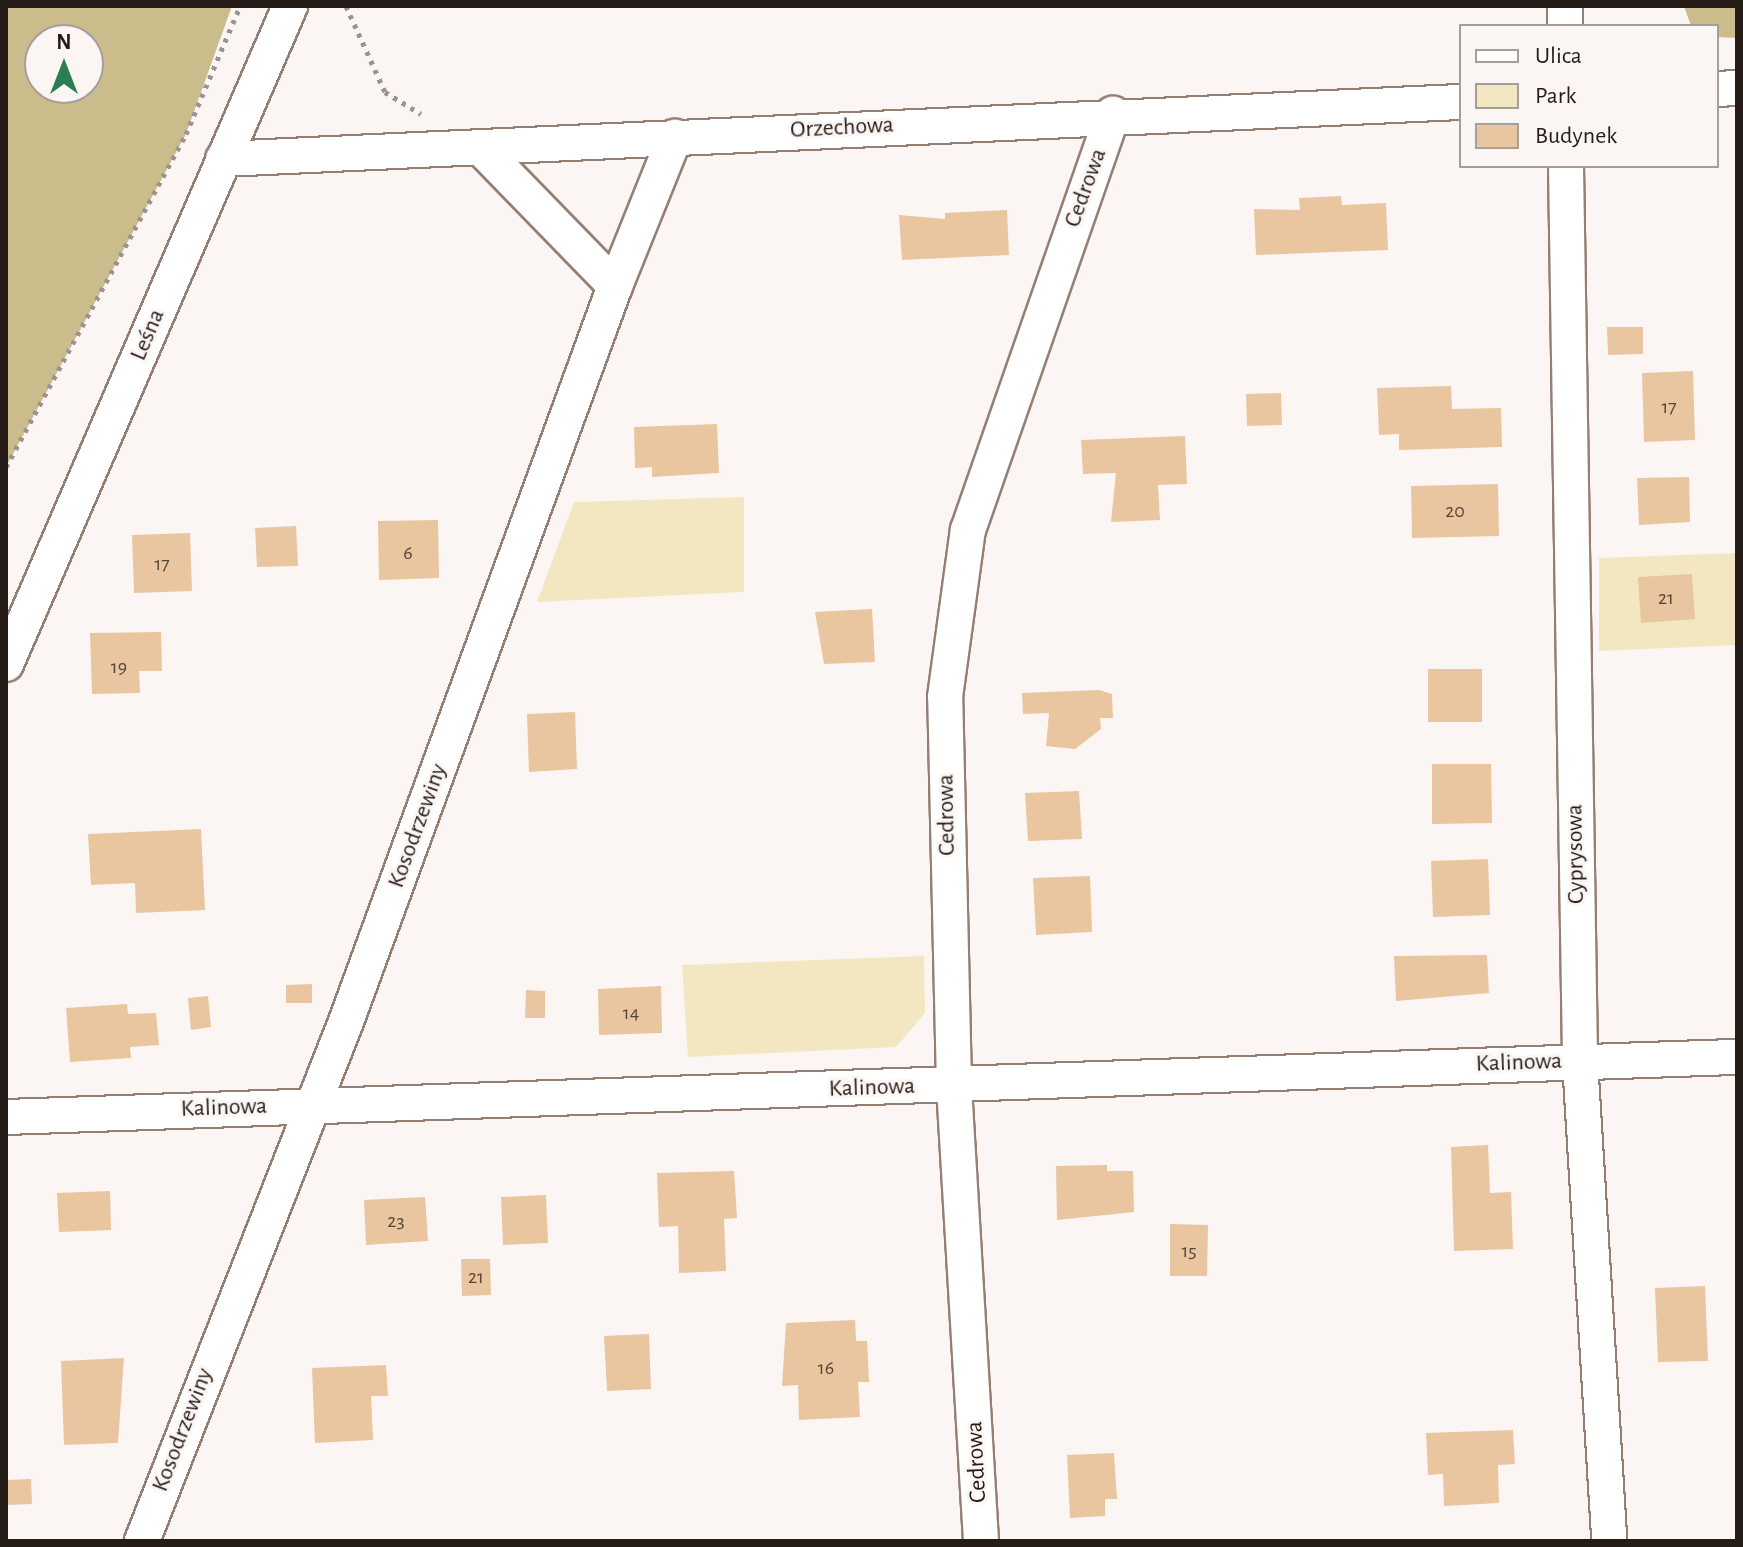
<!DOCTYPE html>
<meta charset="utf-8">
<style>
body{margin:0}
#map{position:relative;width:1743px;height:1547px;overflow:hidden;background:#fbf6f4;font-family:"Alegreya Sans",sans-serif}
div>[style]{position:absolute}
[style*='--x']{left:calc(var(--x)*1px);top:calc(var(--y)*1px);width:calc(var(--w)*1px);rotate:calc(var(--a)*1deg)}
.green>*{inset:0;background:#f3e7c1}
.forest>*{inset:0;background:#cbbc8c}
.building>*{inset:0;background:#e9c69f}
.path>*{height:5px;margin-top:-2.5px;transform-origin:0;background:repeating-linear-gradient(90deg,#9a9390 0 4px,transparent 0 10px)}
.roads{filter:drop-shadow(2px 0 #957f73) drop-shadow(-2px 0 #957f73) drop-shadow(0 2px #957f73) drop-shadow(0 -2px #957f73)}
.minor>*{height:34px;margin:-17px;padding:0 17px;transform-origin:17px;border-radius:17px;background:#fff}
span{translate:-50% -50%;white-space:nowrap;text-align:center;line-height:1.15;-webkit-text-stroke:6px #fbf6f4;paint-order:stroke}
.number-label{font-size:20px;color:#56463a}
.number-label span{-webkit-text-stroke-width:0}
.street-label{font-size:24px;color:#251c18}
.frame{position:absolute;inset:0;border:8px solid #251c18;pointer-events:none}
.legend{position:absolute;left:1459px;top:24px;width:260px;height:144px;box-sizing:border-box;background:#fbf6f4;border:2px solid #a59f9c;margin:0;padding:10px 14px;list-style:none;font-size:24px;color:#251c18}
.legend li{display:flex;align-items:center;gap:16px;height:40px}
.legend b{width:40px;border:2px solid #a59f9c}
.north{position:absolute;left:24px;top:24px;width:80px;height:80px;box-sizing:border-box;background:#fbf6f4;border:2px solid #a59f9c;border-radius:50%;rotate:0deg;font-size:22px;font-weight:700;line-height:32px;text-align:center;color:#251c18}
.north::after{content:'';display:block;margin:auto;width:28px;height:36px;background:#297f53;clip-path:polygon(50% 0,100% 100%,50% 72%,0 100%)}
</style>
<div id="map">
<div class="green">
<div style="clip-path:polygon(744px 497px,744px 592px,537px 602px,574px 502px)"></div>
<div style="clip-path:polygon(1737px 553px,1737px 645px,1599px 651px,1599px 558px)"></div>
<div style="clip-path:polygon(924px 956px,925px 1013px,896px 1047px,688px 1057px,682px 965px)"></div>
</div>
<div class="forest">
<div style="clip-path:polygon(evenodd,6px 6px,232px 6px,186px 134px,6px 467px,6px 6px,40px 40px,88px 40px,88px 88px,40px 88px,40px 40px)"></div>
<div style="clip-path:polygon(1684px 6px,1737px 6px,1737px 38px,1717px 37px,1717px 26px,1691px 26px)"></div>
</div>
<div class="building">
<div style="clip-path:polygon(1341px 196px,1342px 205px,1386px 203px,1388px 250px,1256px 255px,1254px 209px,1300px 210px,1299px 198px)"></div>
<div style="clip-path:polygon(1007px 210px,1009px 255px,902px 260px,899px 215px,945px 219px,945px 213px)"></div>
<div style="clip-path:polygon(1607px 327px,1643px 327px,1643px 354px,1608px 355px)"></div>
<div style="clip-path:polygon(1693px 371px,1695px 440px,1644px 442px,1642px 373px)"></div>
<div style="clip-path:polygon(1451px 386px,1452px 409px,1501px 408px,1502px 447px,1399px 450px,1399px 434px,1379px 435px,1377px 388px)"></div>
<div style="clip-path:polygon(1281px 393px,1282px 425px,1247px 426px,1246px 394px)"></div>
<div style="clip-path:polygon(717px 424px,719px 473px,652px 477px,652px 467px,635px 468px,634px 427px)"></div>
<div style="clip-path:polygon(1185px 436px,1187px 484px,1158px 485px,1160px 520px,1111px 522px,1116px 473px,1083px 474px,1081px 440px)"></div>
<div style="clip-path:polygon(1689px 477px,1690px 522px,1639px 525px,1637px 478px)"></div>
<div style="clip-path:polygon(1498px 484px,1499px 536px,1412px 538px,1411px 486px)"></div>
<div style="clip-path:polygon(438px 520px,439px 578px,379px 580px,378px 521px)"></div>
<div style="clip-path:polygon(296px 526px,298px 566px,257px 567px,255px 528px)"></div>
<div style="clip-path:polygon(190px 533px,192px 591px,134px 593px,132px 535px)"></div>
<div style="clip-path:polygon(1692px 574px,1695px 619px,1641px 623px,1638px 577px)"></div>
<div style="clip-path:polygon(872px 609px,875px 662px,824px 664px,815px 612px)"></div>
<div style="clip-path:polygon(161px 632px,162px 671px,139px 671px,140px 693px,92px 694px,90px 633px)"></div>
<div style="clip-path:polygon(1428px 669px,1482px 669px,1482px 722px,1428px 722px)"></div>
<div style="clip-path:polygon(1099px 690px,1112px 694px,1113px 718px,1100px 718px,1101px 729px,1075px 749px,1046px 746px,1049px 713px,1023px 714px,1022px 693px)"></div>
<div style="clip-path:polygon(575px 712px,577px 769px,529px 772px,527px 714px)"></div>
<div style="clip-path:polygon(1432px 764px,1491px 764px,1492px 823px,1432px 824px)"></div>
<div style="clip-path:polygon(1079px 791px,1082px 839px,1028px 841px,1025px 793px)"></div>
<div style="clip-path:polygon(201px 829px,205px 910px,136px 913px,135px 883px,91px 885px,88px 834px)"></div>
<div style="clip-path:polygon(1488px 859px,1490px 915px,1433px 917px,1431px 861px)"></div>
<div style="clip-path:polygon(1090px 876px,1092px 932px,1036px 935px,1033px 878px)"></div>
<div style="clip-path:polygon(1487px 955px,1489px 993px,1396px 1001px,1394px 956px)"></div>
<div style="clip-path:polygon(312px 984px,312px 1003px,286px 1003px,286px 985px)"></div>
<div style="clip-path:polygon(661px 986px,662px 1033px,599px 1035px,598px 989px)"></div>
<div style="clip-path:polygon(526px 990px,545px 991px,545px 1018px,525px 1018px)"></div>
<div style="clip-path:polygon(208px 996px,211px 1027px,191px 1030px,188px 998px)"></div>
<div style="clip-path:polygon(127px 1004px,128px 1014px,156px 1013px,159px 1045px,130px 1047px,131px 1058px,70px 1062px,66px 1008px)"></div>
<div style="clip-path:polygon(1488px 1145px,1490px 1193px,1511px 1192px,1513px 1249px,1454px 1251px,1451px 1147px)"></div>
<div style="clip-path:polygon(1107px 1165px,1107px 1171px,1133px 1171px,1134px 1212px,1057px 1220px,1056px 1166px)"></div>
<div style="clip-path:polygon(734px 1171px,737px 1218px,724px 1219px,726px 1271px,679px 1273px,678px 1226px,659px 1227px,657px 1173px)"></div>
<div style="clip-path:polygon(110px 1191px,111px 1230px,59px 1232px,57px 1193px)"></div>
<div style="clip-path:polygon(546px 1195px,548px 1243px,503px 1245px,501px 1197px)"></div>
<div style="clip-path:polygon(425px 1197px,428px 1241px,366px 1245px,364px 1200px)"></div>
<div style="clip-path:polygon(1170px 1224px,1208px 1225px,1207px 1276px,1170px 1276px)"></div>
<div style="clip-path:polygon(461px 1259px,490px 1259px,491px 1295px,462px 1296px)"></div>
<div style="clip-path:polygon(1705px 1286px,1708px 1361px,1658px 1362px,1655px 1288px)"></div>
<div style="clip-path:polygon(855px 1320px,856px 1341px,867px 1341px,869px 1382px,858px 1382px,860px 1417px,799px 1420px,798px 1385px,782px 1386px,786px 1323px)"></div>
<div style="clip-path:polygon(649px 1334px,651px 1389px,607px 1391px,604px 1336px)"></div>
<div style="clip-path:polygon(124px 1358px,118px 1443px,64px 1445px,61px 1361px)"></div>
<div style="clip-path:polygon(386px 1365px,388px 1396px,371px 1396px,373px 1440px,315px 1443px,312px 1368px)"></div>
<div style="clip-path:polygon(1513px 1430px,1515px 1464px,1498px 1465px,1499px 1503px,1444px 1506px,1443px 1474px,1428px 1475px,1426px 1433px)"></div>
<div style="clip-path:polygon(1114px 1453px,1117px 1499px,1105px 1499px,1105px 1516px,1070px 1518px,1067px 1455px)"></div>
<div style="clip-path:polygon(31px 1479px,32px 1504px,6px 1505px,6px 1480px)"></div>
</div>
<div class="path">
<div style="--x:346;--y:6;--w:94;--a:65.6"></div>
<div style="--x:385;--y:92;--w:42;--a:31.4"></div>
<div style="--x:6;--y:467;--w:379;--a:-61.6"></div>
<div style="--x:186;--y:134;--w:139;--a:-67.1"></div>
</div>
<div class="roads">
<div class="minor">
<div style="--x:1565;--y:26;--w:20;--a:-90"></div>
<div style="--x:1717;--y:89;--w:20;--a:-3"></div>
<div style="--x:223;--y:159;--w:1239;--a:-2.64"></div>
<div style="--x:1566;--y:166;--w:895;--a:89.1"></div>
<div style="--x:1580;--y:1061;--w:481;--a:86.5"></div>
<div style="--x:615;--y:286;--w:161;--a:-68.1"></div>
<div style="--x:6;--y:664;--w:717;--a:-66.65"></div>
<div style="--x:6;--y:1117;--w:1732;--a:-1.99"></div>
<div style="--x:142;--y:1541;--w:561;--a:-68.56"></div>
<div style="--x:347;--y:1019;--w:780;--a:-69.92"></div>
<div style="--x:615;--y:286;--w:192;--a:-134.2"></div>
<div style="--x:981;--y:1541;--w:457;--a:-93.4"></div>
<div style="--x:954;--y:1085;--w:388;--a:-91.3"></div>
<div style="--x:945;--y:697;--w:169;--a:-82.2"></div>
<div style="--x:968;--y:530;--w:441;--a:-70.8"></div>
</div>
</div>
<div class="number-label">
<span style="left:1669px;top:407px">17</span>
<span style="left:1455px;top:511px">20</span>
<span style="left:408px;top:553px">6</span>
<span style="left:162px;top:564px">17</span>
<span style="left:1666px;top:598px">21</span>
<span style="left:119px;top:667px">19</span>
<span style="left:631px;top:1013px">14</span>
<span style="left:396px;top:1221px">23</span>
<span style="left:1189px;top:1251px">15</span>
<span style="left:476px;top:1277px">21</span>
<span style="left:826px;top:1368px">16</span>
</div>
<div class="street-label">
<span style="left:842px;top:128px;rotate:-3deg">Orzechowa</span>
<span style="left:1086px;top:188px;rotate:-70deg">Cedrowa</span>
<span style="left:148px;top:335px;rotate:-67deg">Leśna</span>
<span style="left:947px;top:815px;rotate:-91deg">Cedrowa</span>
<span style="left:418px;top:826px;rotate:-70deg">Kosodrzewiny</span>
<span style="left:1576px;top:854px;rotate:-91deg">Cyprysowa</span>
<span style="left:1519px;top:1063px;rotate:-2deg">Kalinowa</span>
<span style="left:872px;top:1088px;rotate:-2deg">Kalinowa</span>
<span style="left:224px;top:1108px;rotate:-2deg">Kalinowa</span>
<span style="left:183px;top:1430px;rotate:-69deg">Kosodrzewiny</span>
<span style="left:977px;top:1462px;rotate:-93deg">Cedrowa</span>
</div>
<div class="frame"></div>
<ul class="legend">
<li><b style="height:10px;background:#fff"></b>Ulica</li>
<li><b style="height:22px;background:#f3e7c1"></b>Park</li>
<li><b style="height:22px;background:#e9c69f"></b>Budynek</li>
</ul>
<div class="north">N</div>
</div>
